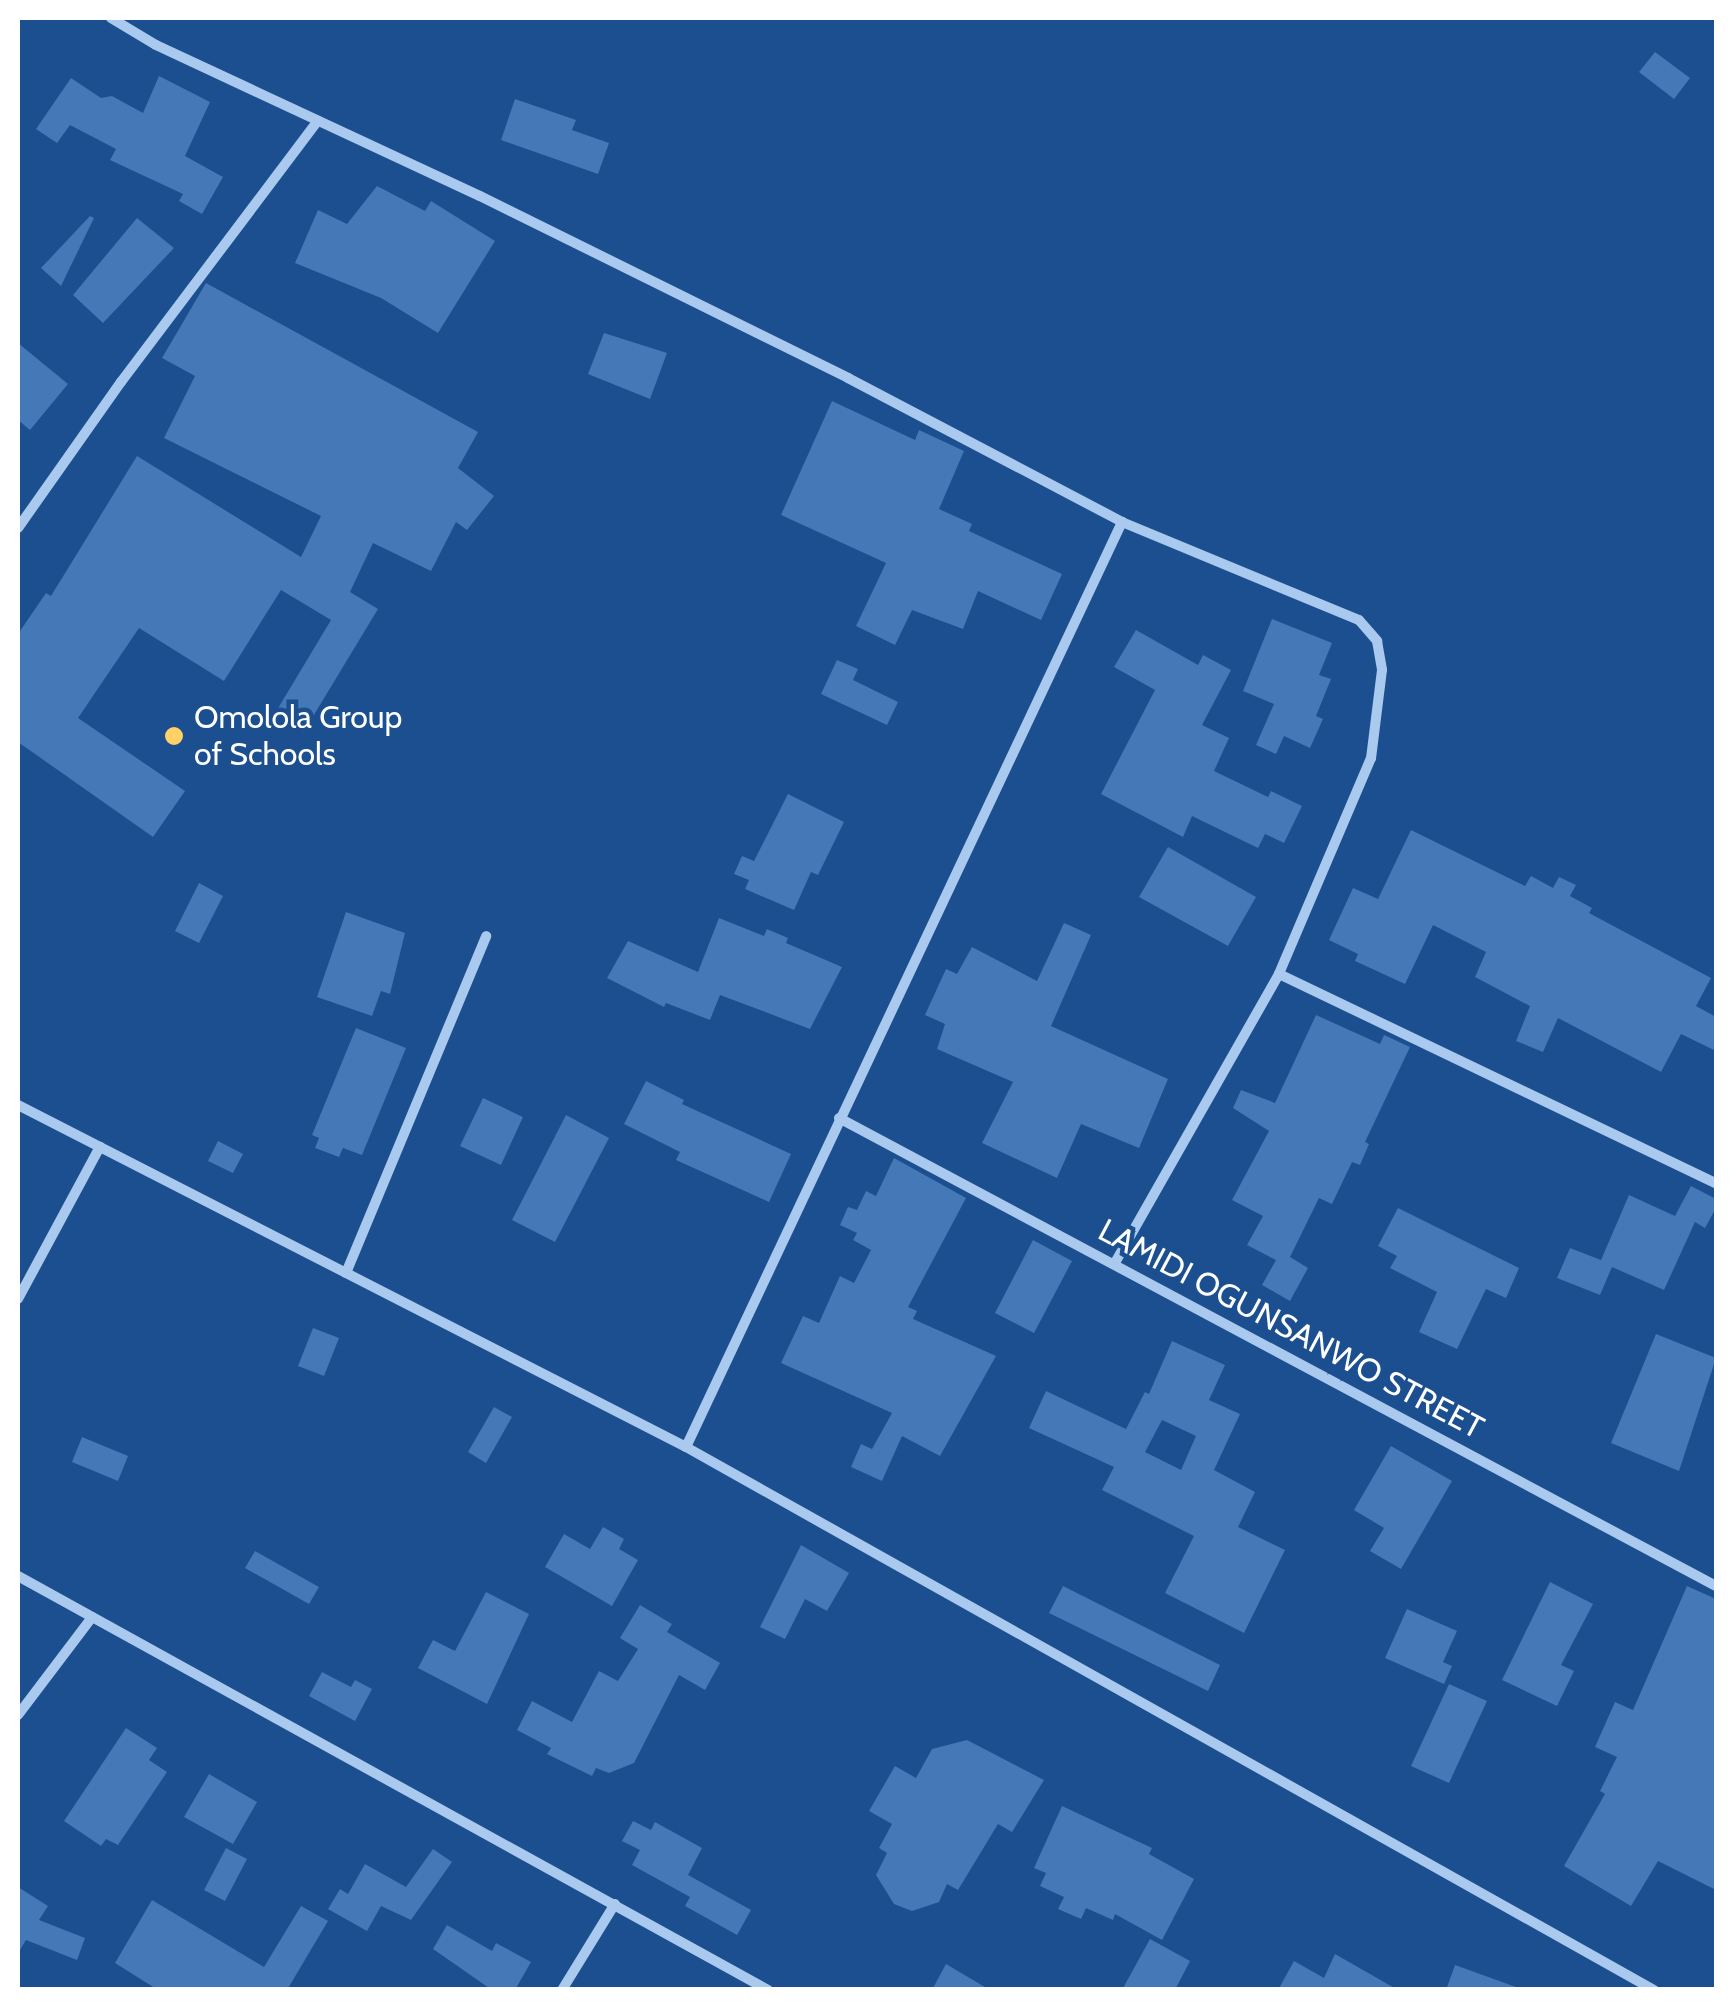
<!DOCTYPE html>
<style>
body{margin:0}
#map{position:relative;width:1734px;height:2007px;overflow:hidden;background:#1b4f8f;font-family:Cabin,sans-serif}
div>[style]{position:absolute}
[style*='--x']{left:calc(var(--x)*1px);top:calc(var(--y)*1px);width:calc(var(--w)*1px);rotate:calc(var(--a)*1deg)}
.building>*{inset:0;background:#4478b7}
.minor>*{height:10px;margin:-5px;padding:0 5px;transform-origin:5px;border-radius:5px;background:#a9c9ee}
.dots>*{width:28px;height:28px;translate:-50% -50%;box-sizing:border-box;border:5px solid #1b4f8f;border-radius:50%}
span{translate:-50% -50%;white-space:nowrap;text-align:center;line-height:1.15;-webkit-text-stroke:9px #1b4f8f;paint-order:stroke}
.poi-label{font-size:32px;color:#fff}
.left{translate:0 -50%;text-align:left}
.street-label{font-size:32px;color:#fff}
.frame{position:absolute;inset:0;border:20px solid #fff;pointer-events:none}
</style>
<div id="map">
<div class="building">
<div style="clip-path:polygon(1655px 52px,1690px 78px,1674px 99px,1639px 72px)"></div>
<div style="clip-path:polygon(159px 76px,210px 102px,185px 156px,223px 177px,202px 214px,179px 201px,183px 194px,110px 160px,116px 149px,70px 125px,57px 143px,36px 129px,71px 78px,101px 98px,112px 96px,143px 113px)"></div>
<div style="clip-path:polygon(515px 99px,576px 120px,572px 130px,609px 143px,598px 174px,501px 140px)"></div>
<div style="clip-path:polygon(377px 186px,425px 211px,431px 201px,495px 241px,438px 333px,381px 298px,295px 263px,318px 210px,347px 224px)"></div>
<div style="clip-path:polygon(90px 216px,94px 218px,61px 286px,41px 268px)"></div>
<div style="clip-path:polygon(137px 218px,174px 248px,103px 323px,73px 295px)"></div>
<div style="clip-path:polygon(206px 283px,478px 432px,458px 468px,494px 496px,467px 530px,456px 522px,431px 571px,373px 543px,350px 592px,378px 609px,303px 733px,274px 715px,331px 620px,281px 590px,224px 681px,139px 628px,78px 718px,185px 791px,153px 837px,18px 742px,18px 634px,46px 593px,51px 596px,137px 456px,301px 557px,321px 516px,164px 438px,195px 376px,162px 358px)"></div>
<div style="clip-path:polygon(604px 333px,667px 353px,650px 399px,588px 374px)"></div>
<div style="clip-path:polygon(18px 343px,68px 384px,30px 430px,18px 420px)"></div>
<div style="clip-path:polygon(832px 401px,915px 440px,919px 430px,964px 451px,939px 509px,972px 524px,969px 531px,1062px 574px,1041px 620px,978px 591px,963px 629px,912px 610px,895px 645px,856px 626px,886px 563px,781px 515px)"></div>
<div style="clip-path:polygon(1272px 619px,1332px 643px,1319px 675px,1331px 679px,1316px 716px,1323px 719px,1310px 748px,1284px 736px,1276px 754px,1256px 745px,1274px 704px,1243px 691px)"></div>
<div style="clip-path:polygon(1136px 630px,1198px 665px,1203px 655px,1231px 670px,1202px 725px,1229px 738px,1214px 771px,1268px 797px,1271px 791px,1302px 806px,1284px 843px,1265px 834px,1258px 848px,1192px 816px,1183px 837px,1101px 794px,1155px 690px,1114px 667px)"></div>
<div style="clip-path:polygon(837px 660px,858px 669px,853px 680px,898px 702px,887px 725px,821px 694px)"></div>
<div style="clip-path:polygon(788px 794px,844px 822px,818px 875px,811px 872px,794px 910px,745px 889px,749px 880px,734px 874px,742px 856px,754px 861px)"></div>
<div style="clip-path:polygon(1411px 830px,1525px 886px,1531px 876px,1553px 888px,1559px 877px,1576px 885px,1570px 896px,1592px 908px,1589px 913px,1711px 978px,1696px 1006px,1716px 1017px,1716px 1051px,1681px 1034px,1661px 1072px,1558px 1018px,1543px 1052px,1516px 1041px,1530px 1006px,1475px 977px,1486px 952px,1433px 925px,1405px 984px,1355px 961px,1358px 954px,1329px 940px,1353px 888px,1378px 899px)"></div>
<div style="clip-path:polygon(1168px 847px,1256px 897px,1228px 946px,1139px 897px)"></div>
<div style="clip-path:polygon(199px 883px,223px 896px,199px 943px,175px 931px)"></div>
<div style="clip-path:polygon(346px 912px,405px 933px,390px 994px,381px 991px,372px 1016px,317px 997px)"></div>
<div style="clip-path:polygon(719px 918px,764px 936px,767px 929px,788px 938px,786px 943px,842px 967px,810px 1029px,720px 995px,710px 1020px,666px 1003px,664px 1007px,607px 978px,628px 941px,698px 972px)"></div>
<div style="clip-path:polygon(1064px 923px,1091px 935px,1051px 1026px,1168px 1079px,1139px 1148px,1081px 1124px,1057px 1178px,982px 1143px,1013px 1082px,937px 1049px,945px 1024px,925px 1015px,946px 969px,957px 974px,972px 947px,1037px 981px)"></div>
<div style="clip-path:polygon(1316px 1015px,1380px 1044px,1384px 1035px,1410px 1047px,1365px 1142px,1369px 1144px,1360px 1165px,1352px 1162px,1332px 1204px,1319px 1198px,1290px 1257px,1308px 1268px,1290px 1301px,1262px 1285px,1276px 1260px,1247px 1245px,1263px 1216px,1232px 1200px,1269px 1131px,1233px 1108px,1241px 1090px,1275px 1103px)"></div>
<div style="clip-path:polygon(356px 1028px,406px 1048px,362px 1155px,343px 1148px,339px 1157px,315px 1148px,319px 1138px,312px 1135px)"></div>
<div style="clip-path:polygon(646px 1081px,684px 1100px,682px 1104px,791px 1154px,769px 1202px,676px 1160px,680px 1152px,624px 1124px)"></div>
<div style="clip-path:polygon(483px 1098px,523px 1117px,501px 1165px,460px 1146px)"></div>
<div style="clip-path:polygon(566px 1115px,609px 1138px,555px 1242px,512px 1220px)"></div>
<div style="clip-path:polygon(218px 1141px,243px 1154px,233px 1173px,208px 1161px)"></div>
<div style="clip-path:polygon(894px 1158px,966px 1198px,908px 1307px,917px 1311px,913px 1319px,996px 1356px,940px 1456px,902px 1436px,882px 1481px,851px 1467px,861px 1444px,872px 1449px,892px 1413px,781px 1363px,803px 1316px,819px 1323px,840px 1276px,854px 1283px,871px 1250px,853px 1240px,857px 1233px,840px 1225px,848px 1207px,857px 1210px,866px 1191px,876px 1196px)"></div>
<div style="clip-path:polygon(1691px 1186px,1716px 1199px,1716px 1208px,1705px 1228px,1695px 1222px,1664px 1290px,1612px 1267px,1600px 1295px,1557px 1278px,1570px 1248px,1601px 1260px,1629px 1195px,1675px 1216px)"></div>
<div style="clip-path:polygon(1398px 1208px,1519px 1268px,1506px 1298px,1486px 1289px,1457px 1349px,1419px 1332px,1437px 1292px,1390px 1268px,1397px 1256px,1378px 1246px)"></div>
<div style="clip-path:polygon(1033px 1240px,1072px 1261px,1034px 1333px,995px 1313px)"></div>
<div style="clip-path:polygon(313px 1328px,339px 1338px,324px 1376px,298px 1366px)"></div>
<div style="clip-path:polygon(1656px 1334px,1716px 1358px,1679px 1471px,1611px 1443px)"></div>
<div style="clip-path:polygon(evenodd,1172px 1341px,1225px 1365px,1209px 1400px,1240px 1414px,1214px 1470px,1255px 1492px,1238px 1527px,1285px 1550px,1244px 1633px,1165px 1593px,1194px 1536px,1102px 1490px,1114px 1467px,1029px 1428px,1046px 1391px,1126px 1429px,1145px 1392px,1149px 1394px,1172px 1341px,1162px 1420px,1196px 1436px,1181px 1470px,1145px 1452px,1162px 1420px)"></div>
<div style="clip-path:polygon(494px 1407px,512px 1417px,486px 1463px,468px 1452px)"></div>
<div style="clip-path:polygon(82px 1437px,128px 1456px,118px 1481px,72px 1462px)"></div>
<div style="clip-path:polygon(1391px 1446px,1452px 1481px,1401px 1569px,1370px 1551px,1384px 1528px,1354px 1510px)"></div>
<div style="clip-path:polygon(603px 1527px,624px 1539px,619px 1549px,638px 1560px,612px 1606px,545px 1567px,564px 1534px,590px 1549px)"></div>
<div style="clip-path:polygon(801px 1545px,849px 1573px,827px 1611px,805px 1599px,785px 1639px,760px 1627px)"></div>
<div style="clip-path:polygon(255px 1551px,319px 1587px,309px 1604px,245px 1568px)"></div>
<div style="clip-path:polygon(1550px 1582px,1593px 1604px,1561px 1665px,1574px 1671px,1557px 1706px,1502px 1680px)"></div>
<div style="clip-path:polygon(1063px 1586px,1220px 1665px,1208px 1691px,1049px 1613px)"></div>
<div style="clip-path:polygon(1687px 1586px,1716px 1599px,1716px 1890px,1658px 1861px,1631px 1906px,1564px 1866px,1605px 1794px,1600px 1791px,1617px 1757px,1595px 1747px,1615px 1702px,1633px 1710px)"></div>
<div style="clip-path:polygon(486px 1592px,529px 1614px,487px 1704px,418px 1668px,433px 1640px,455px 1651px)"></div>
<div style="clip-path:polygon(640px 1605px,672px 1624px,667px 1632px,720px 1663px,705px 1690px,679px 1675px,634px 1763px,609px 1773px,596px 1768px,592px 1776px,547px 1754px,551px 1748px,517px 1730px,532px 1701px,572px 1722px,599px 1671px,618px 1681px,638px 1649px,620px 1638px)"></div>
<div style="clip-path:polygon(1407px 1609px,1457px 1631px,1443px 1662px,1452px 1666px,1444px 1684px,1385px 1658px)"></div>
<div style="clip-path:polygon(322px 1672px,351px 1687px,355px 1680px,372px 1689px,355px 1721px,309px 1696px)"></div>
<div style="clip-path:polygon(1449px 1684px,1487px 1701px,1449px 1783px,1411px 1766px)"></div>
<div style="clip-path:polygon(126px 1728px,157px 1748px,149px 1760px,167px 1772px,118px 1845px,106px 1839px,101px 1846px,64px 1821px)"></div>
<div style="clip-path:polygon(967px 1740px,1044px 1780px,1012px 1832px,998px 1824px,958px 1890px,947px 1884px,939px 1902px,912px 1911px,894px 1904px,876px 1875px,887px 1853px,879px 1848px,892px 1824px,869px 1811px,895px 1766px,916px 1778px,932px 1749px)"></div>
<div style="clip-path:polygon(209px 1774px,257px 1802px,233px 1844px,184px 1817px)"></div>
<div style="clip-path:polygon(1062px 1806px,1152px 1848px,1149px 1854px,1194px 1879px,1162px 1940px,1115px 1914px,1113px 1920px,1086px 1908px,1081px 1919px,1058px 1909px,1064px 1897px,1040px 1886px,1046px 1873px,1034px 1868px)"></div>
<div style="clip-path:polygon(633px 1821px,651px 1830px,655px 1822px,702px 1848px,688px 1875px,751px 1910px,737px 1935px,685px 1906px,690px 1897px,632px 1865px,640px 1850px,622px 1841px)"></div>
<div style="clip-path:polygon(226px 1848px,247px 1859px,225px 1901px,204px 1890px)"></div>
<div style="clip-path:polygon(433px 1849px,452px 1862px,411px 1920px,381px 1906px,367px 1931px,328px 1909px,340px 1889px,348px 1894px,365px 1864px,406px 1887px)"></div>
<div style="clip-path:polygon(18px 1887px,48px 1906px,39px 1920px,85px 1938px,77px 1960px,26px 1940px,18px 1953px)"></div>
<div style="clip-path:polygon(152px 1900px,264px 1967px,301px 1906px,328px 1921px,287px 1990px,158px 1990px,115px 1963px)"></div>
<div style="clip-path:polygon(447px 1925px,492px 1951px,496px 1943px,531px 1962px,515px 1990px,492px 1990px,433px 1949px)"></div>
<div style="clip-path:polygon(1150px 1939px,1190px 1961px,1175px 1990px,1122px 1990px)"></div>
<div style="clip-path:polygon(1335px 1954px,1398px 1990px,1278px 1990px,1294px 1961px,1324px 1978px)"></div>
<div style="clip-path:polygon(946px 1964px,990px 1990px,932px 1990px)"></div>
<div style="clip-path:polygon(1455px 1965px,1516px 1987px,1516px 1990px,1446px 1990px)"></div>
</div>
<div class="minor">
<div style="--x:111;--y:18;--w:52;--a:31"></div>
<div style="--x:156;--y:45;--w:357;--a:25"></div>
<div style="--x:480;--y:196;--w:411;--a:26.3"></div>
<div style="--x:848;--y:378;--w:310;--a:27.7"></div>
<div style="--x:1122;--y:522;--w:256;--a:22.5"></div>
<div style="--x:1359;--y:620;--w:28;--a:49"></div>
<div style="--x:1377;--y:641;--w:29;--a:80"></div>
<div style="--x:1382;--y:670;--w:89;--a:97.1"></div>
<div style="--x:1371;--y:758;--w:235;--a:113.1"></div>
<div style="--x:1279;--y:974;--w:332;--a:119.6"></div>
<div style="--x:18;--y:528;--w:179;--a:-54.8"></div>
<div style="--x:121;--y:382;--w:327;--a:-53"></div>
<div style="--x:1279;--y:974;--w:484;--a:25.6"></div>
<div style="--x:18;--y:1105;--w:750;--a:27.11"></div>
<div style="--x:686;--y:1447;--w:1110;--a:29.29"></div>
<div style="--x:839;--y:1118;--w:994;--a:28.09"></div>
<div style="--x:346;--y:1273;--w:365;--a:-67.4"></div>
<div style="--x:18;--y:1299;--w:173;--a:-61.7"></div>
<div style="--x:686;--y:1447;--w:1023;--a:-64.76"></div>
<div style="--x:18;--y:1576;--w:857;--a:28.9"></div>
<div style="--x:18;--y:1715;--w:123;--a:-52.9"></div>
<div style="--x:562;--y:1990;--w:101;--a:-58.4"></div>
</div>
<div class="dots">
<div style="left:174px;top:736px;background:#ffd166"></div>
</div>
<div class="poi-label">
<span class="left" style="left:194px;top:736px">Omolola Group<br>of Schools</span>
</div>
<div class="street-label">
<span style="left:1291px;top:1329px;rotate:28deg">LAMIDI OGUNSANWO STREET</span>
</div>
<div class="frame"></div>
</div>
